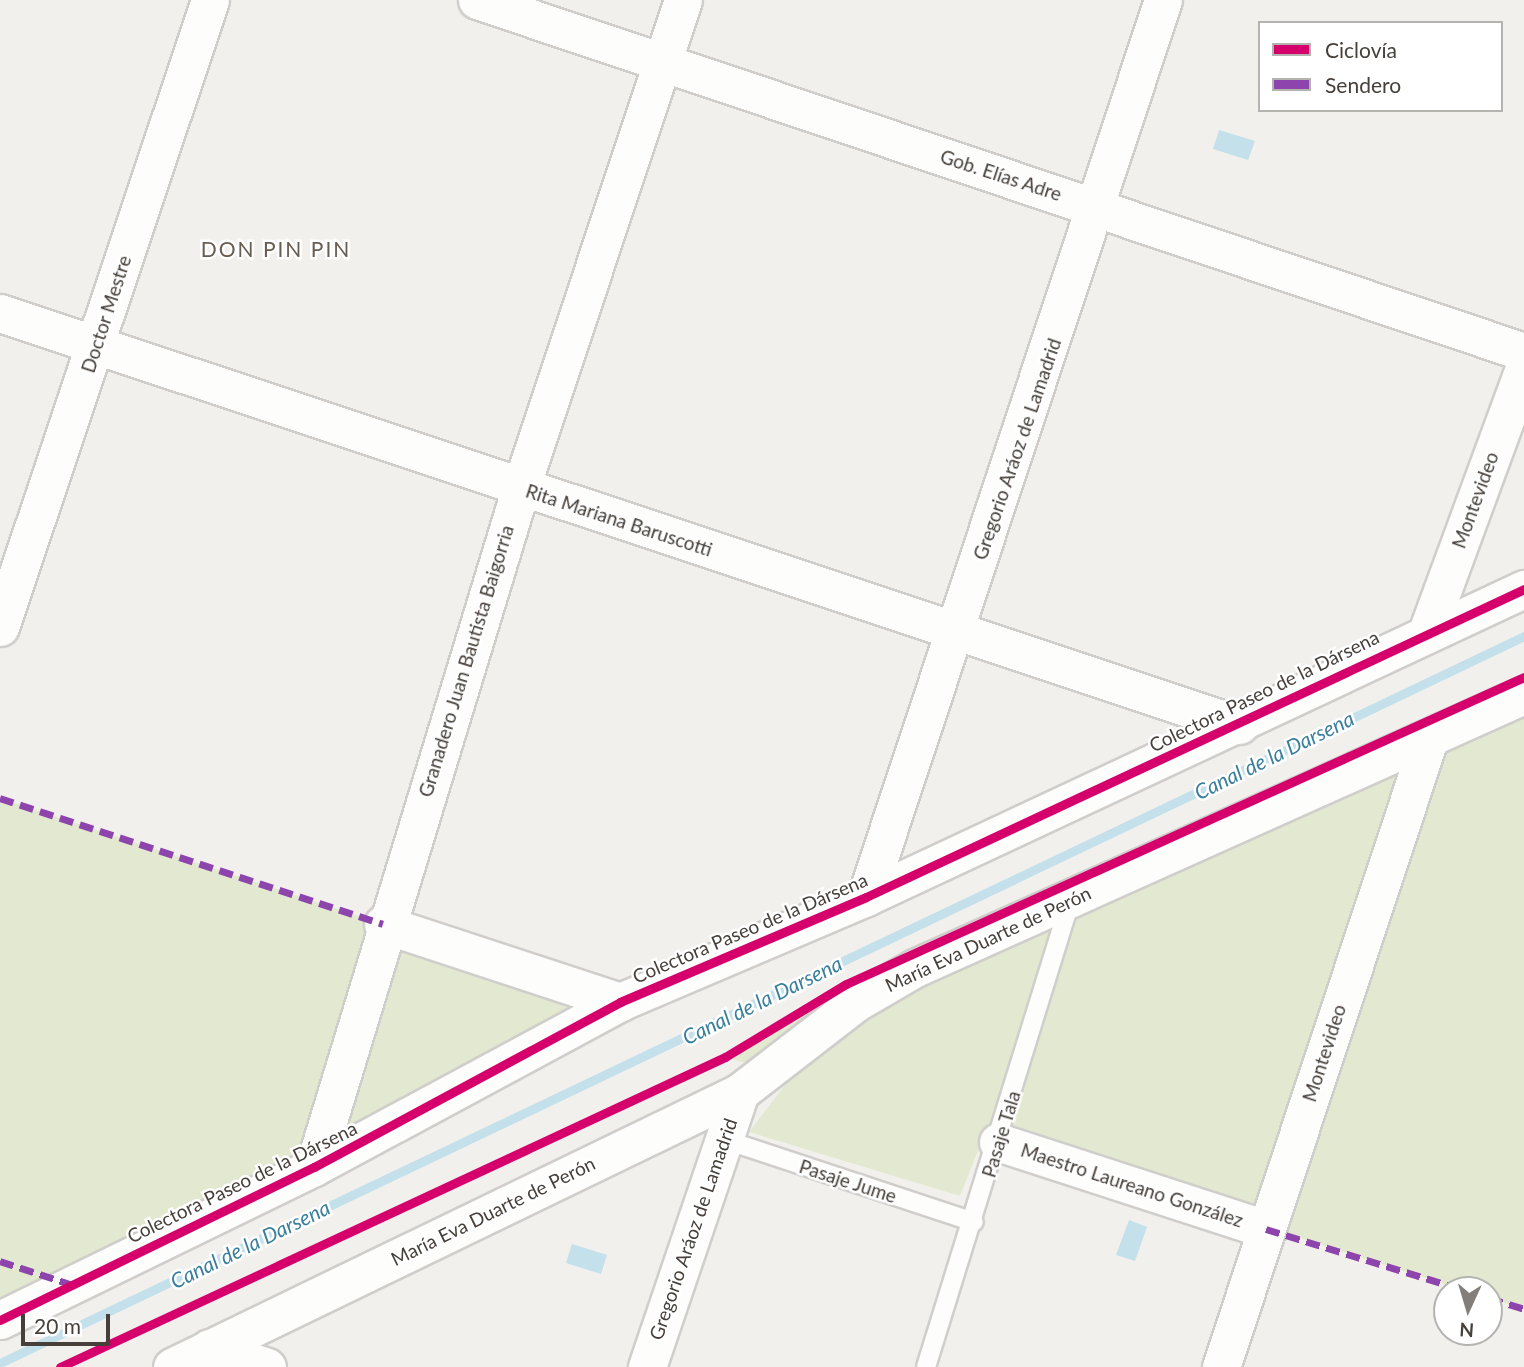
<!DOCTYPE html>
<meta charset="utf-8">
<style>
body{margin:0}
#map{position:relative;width:1524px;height:1367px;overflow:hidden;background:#f2f0ed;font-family:Lato,sans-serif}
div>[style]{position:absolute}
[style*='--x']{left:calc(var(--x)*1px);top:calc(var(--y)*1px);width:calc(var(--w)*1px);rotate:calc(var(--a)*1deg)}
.green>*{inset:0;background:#e3e9d0}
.water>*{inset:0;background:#c3e0eb}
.stream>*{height:9px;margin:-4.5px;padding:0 4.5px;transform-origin:4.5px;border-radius:4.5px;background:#c3e0eb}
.roads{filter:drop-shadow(2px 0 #d0cecb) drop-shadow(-2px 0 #d0cecb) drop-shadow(0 2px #d0cecb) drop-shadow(0 -2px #d0cecb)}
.lane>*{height:18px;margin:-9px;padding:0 9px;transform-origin:9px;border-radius:9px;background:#fdfdfc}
.street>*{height:37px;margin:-18.5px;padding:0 18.5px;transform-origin:18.5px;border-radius:18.5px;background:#fdfdfc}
.quiet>*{height:7px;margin-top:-3.5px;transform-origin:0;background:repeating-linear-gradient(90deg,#8e44ad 0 14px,transparent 0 21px)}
.cycleway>*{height:9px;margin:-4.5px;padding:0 4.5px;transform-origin:4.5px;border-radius:4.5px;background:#d6006c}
span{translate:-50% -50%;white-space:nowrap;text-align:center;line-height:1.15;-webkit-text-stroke:5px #fff;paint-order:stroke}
.street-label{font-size:19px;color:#47403a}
.neighbourhood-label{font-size:21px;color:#695d52;letter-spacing:2px}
.water-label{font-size:21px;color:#397e9a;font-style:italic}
.legend{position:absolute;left:1258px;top:21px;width:245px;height:91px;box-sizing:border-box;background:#fff;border:2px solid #b5b3b0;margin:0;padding:9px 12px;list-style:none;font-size:21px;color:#47403a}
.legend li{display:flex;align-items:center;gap:14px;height:35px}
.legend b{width:35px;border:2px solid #b5b3b0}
.north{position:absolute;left:1433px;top:1276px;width:70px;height:70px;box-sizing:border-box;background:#fff;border:2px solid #b5b3b0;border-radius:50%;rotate:184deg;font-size:19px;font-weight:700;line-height:28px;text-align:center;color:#47403a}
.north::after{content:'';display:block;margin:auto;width:24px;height:32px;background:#837e79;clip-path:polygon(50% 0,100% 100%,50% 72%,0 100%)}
.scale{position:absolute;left:21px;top:1314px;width:89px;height:32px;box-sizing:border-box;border:4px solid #47403a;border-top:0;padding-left:9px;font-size:21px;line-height:24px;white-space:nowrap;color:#47403a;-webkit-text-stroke:5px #fff;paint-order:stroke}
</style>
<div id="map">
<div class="green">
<div style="clip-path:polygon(1524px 677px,1524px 1309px,1489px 1298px,1489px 1290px,1464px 1290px,983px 1138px,960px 1196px,749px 1132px,791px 1077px,725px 1057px,846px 984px)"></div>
<div style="clip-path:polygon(0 798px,620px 1002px,0 1320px)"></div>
</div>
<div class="water">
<div style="clip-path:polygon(1219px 130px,1255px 141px,1248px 160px,1213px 149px)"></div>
<div style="clip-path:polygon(1129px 1220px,1147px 1227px,1135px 1261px,1116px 1255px)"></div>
<div style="clip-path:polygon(572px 1244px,607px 1255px,601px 1274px,566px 1263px)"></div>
</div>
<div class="stream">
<div style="--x:0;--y:1363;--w:1689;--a:-25.5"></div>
</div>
<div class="roads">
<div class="lane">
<div style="--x:723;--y:1139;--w:264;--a:18.3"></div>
<div style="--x:926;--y:1367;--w:490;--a:-72.8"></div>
</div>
<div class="street">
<div style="--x:477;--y:0;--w:1105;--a:18.58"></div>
<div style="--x:0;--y:313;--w:1306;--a:18.39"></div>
<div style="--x:0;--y:627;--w:661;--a:-71.48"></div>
<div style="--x:1427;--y:632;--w:280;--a:-69.8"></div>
<div style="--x:866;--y:897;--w:945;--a:-71.68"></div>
<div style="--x:383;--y:924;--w:250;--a:18.2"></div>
<div style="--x:998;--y:1142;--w:282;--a:18"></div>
<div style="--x:314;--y:1167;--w:711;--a:-73.07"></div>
<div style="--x:521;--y:487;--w:513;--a:-71.6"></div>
<div style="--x:0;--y:1320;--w:349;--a:-26"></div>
<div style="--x:314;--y:1167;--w:348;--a:-28.3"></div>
<div style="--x:620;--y:1002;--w:267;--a:-23.1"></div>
<div style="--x:866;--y:897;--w:727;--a:-25.08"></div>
<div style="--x:209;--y:1348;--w:61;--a:18.1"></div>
<div style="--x:172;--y:1367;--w:631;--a:-25.83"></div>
<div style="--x:740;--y:1092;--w:145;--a:-37.7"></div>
<div style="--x:855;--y:1003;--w:69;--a:-30.3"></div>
<div style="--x:915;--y:968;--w:667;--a:-24.15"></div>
<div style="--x:647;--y:1367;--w:290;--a:-71.3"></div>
<div style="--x:1221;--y:1367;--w:662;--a:-71.67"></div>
</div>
</div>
<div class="quiet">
<div style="--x:0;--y:798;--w:403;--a:18.2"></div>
<div style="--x:1266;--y:1229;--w:207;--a:17.1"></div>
<div style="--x:0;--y:1261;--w:77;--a:18.2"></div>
<div style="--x:1489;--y:1298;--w:37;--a:17"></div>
</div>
<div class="cycleway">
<div style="--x:0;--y:1320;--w:349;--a:-26"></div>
<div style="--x:314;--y:1167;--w:348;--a:-28.3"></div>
<div style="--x:620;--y:1002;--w:267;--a:-23.1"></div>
<div style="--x:866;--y:897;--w:727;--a:-25.08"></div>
<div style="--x:60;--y:1367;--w:734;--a:-24.99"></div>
<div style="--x:725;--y:1057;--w:141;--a:-31.1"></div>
<div style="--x:846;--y:984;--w:744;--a:-24.36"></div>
</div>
<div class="street-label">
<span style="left:1001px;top:175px;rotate:18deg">Gob. Elías Adre</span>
<span style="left:106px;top:314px;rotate:-72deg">Doctor Mestre</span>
<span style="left:1017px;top:449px;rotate:-71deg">Gregorio Aráoz de Lamadrid</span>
<span style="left:1475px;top:500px;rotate:-70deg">Montevideo</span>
<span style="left:619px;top:520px;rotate:18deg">Rita Mariana Baruscotti</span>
<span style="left:466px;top:661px;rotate:-73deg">Granadero Juan Bautista Baigorria</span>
<span style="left:1264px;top:691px;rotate:-26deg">Colectora Paseo de la Dársena</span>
<span style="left:750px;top:928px;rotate:-23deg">Colectora Paseo de la Dársena</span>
<span style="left:988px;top:939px;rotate:-25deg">María Eva Duarte de Perón</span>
<span style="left:1324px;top:1053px;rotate:-72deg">Montevideo</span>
<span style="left:1001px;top:1134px;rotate:-73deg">Pasaje Tala</span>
<span style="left:848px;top:1181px;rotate:18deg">Pasaje Jume</span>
<span style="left:242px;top:1182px;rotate:-26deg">Colectora Paseo de la Dársena</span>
<span style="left:1132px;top:1185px;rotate:18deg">Maestro Laureano González</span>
<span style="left:493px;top:1211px;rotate:-26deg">María Eva Duarte de Perón</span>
<span style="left:693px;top:1229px;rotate:-71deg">Gregorio Aráoz de Lamadrid</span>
</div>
<div class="neighbourhood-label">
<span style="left:276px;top:249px">DON PIN PIN</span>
</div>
<div class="water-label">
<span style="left:1274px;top:755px;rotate:-26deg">Canal de la Darsena</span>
<span style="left:762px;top:1000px;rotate:-26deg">Canal de la Darsena</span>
<span style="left:250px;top:1244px;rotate:-26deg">Canal de la Darsena</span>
</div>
<ul class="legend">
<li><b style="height:9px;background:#d6006c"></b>Ciclovía</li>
<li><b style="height:9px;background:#8e44ad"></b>Sendero</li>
</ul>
<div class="north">N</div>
<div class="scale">20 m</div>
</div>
